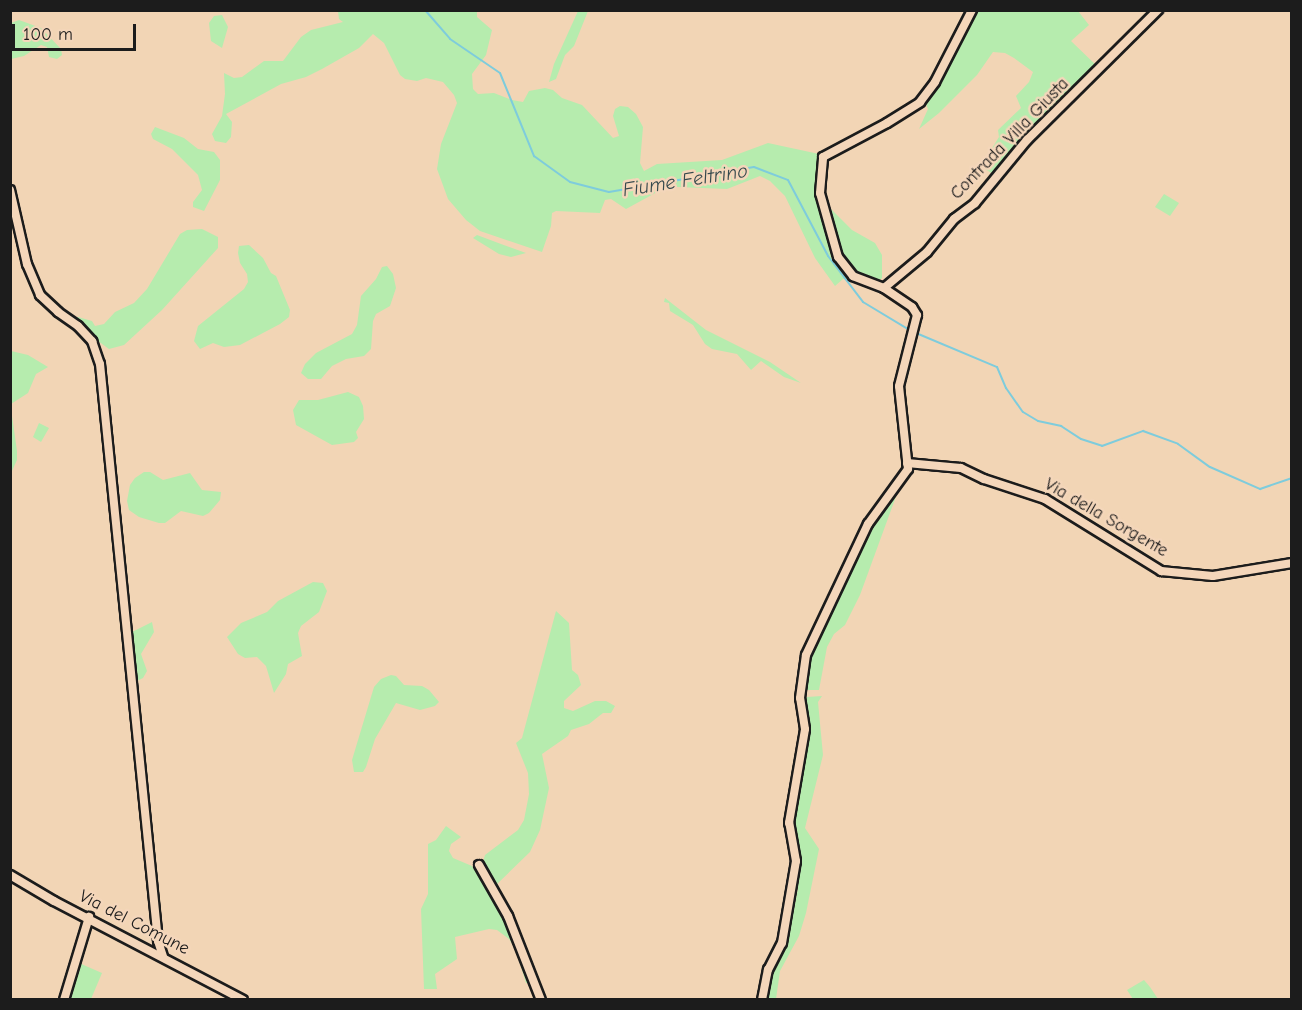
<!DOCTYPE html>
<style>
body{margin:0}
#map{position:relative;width:1302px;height:1010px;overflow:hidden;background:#f2d5b5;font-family:"Comic Neue",sans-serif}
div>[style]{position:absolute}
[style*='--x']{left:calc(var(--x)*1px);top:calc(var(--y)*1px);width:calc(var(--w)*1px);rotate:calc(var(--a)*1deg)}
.green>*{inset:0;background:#b6ecae}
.stream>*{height:2px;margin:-1px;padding:0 1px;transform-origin:1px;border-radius:1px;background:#7eccdc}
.roads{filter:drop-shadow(2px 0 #1c1c1c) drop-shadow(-2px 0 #1c1c1c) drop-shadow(0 2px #1c1c1c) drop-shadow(0 -2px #1c1c1c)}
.minor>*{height:8px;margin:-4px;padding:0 4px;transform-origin:4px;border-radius:4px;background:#f4d6ba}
span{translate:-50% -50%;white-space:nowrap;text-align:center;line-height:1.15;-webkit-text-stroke:5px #f4d6ba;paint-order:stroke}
.street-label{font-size:18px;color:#1c1c1c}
.water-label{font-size:20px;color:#34484c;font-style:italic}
.frame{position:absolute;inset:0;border:12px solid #1c1c1c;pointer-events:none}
.scale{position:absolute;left:12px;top:24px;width:124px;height:27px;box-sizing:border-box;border:3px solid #1c1c1c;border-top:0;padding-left:8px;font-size:18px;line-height:21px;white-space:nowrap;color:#1c1c1c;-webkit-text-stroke:4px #f4d6ba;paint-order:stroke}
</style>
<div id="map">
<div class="green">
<div style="clip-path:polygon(338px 11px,477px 11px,477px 17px,492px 30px,486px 55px,472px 74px,473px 89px,478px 94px,494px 93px,512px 100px,523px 102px,529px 91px,545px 88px,553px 90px,562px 98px,582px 105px,613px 138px,619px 136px,613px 116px,615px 109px,620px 106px,628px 107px,636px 114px,643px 127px,640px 163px,644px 171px,657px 164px,722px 160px,768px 143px,819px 154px,822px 156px,822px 200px,852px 230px,875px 243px,882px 255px,882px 278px,875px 283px,843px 279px,835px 286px,815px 258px,785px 196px,770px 181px,760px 176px,727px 189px,677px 187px,659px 191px,626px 209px,611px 199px,605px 200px,600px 213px,556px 211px,552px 213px,551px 226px,542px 252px,480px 231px,466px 220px,448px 199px,437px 169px,441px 144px,457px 103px,454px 95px,443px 82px,426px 78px,417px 81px,405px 79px,400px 75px,384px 43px,373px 34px,359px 48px,322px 69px,306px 77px,281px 84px,226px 114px,232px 122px,231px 137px,226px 143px,215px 141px,212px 134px,222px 116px,225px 94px,224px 73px,234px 78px,242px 77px,264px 61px,283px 61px,301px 37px,311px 30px,343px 22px,339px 19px)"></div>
<div style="clip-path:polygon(578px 11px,588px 11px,574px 46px,565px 55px,556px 79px,549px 82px,554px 64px)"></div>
<div style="clip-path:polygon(976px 11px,1078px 11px,1089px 25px,1071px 41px,1098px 67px,996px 176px,985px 169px,983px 162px,999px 137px,998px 130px,1021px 108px,1016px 96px,1029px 82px,1033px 72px,1014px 58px,1005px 53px,993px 52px,977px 75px,939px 113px,919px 129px,928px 109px,925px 102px)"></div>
<div style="clip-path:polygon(222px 15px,228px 27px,222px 48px,211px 41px,209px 23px,214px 16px)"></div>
<div style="clip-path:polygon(19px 20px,41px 28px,61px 49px,62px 55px,57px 59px,49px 57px,47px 47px,41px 45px,24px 56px,11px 59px,11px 23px)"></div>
<div style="clip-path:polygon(155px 127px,184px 138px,198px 149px,214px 152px,220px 160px,220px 180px,204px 211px,193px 207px,193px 202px,202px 190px,198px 175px,172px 149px,153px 139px,151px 134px)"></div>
<div style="clip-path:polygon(1164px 194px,1179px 203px,1170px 216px,1155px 207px)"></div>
<div style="clip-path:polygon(202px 229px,218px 237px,218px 248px,162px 310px,124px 345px,109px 349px,98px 341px,82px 336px,69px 322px,70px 318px,78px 317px,92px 321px,95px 326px,104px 324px,115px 312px,134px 303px,147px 289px,180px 234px,187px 230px)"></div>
<div style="clip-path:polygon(477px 235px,501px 244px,526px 253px,511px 257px,499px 254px,473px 238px)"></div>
<div style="clip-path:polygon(249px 245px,263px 258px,271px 273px,276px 276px,290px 310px,289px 317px,280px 324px,240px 345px,224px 347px,213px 343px,200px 349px,194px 341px,198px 326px,244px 289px,248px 282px,247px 274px,240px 263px,238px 253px,239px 246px)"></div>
<div style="clip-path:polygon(387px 266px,393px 274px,396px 288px,390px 306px,376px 314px,373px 321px,371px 349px,364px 356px,346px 359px,332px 366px,321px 379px,308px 379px,301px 373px,305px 364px,316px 353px,352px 334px,357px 325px,361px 296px,376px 279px,382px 267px)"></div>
<div style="clip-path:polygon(665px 298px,706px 330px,770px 362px,801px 383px,784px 377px,761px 361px,751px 370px,737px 354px,712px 349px,705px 344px,693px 325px,670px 311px,669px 303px,664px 302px)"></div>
<div style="clip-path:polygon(11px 351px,28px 355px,48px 367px,36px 374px,28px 393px,11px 404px)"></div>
<div style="clip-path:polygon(348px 392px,359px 397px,363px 406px,364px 419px,356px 432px,358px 438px,354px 442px,332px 445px,296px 425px,293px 410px,299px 400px,318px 400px)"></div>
<div style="clip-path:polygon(11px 409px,17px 451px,17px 460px,11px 473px)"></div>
<div style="clip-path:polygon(39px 423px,49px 428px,41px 442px,33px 437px)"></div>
<div style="clip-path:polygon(144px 472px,150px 472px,163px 480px,190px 473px,202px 490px,221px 492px,220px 500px,209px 513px,203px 516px,181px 511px,165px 523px,159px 523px,139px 517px,129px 510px,127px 501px,130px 485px,135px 478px)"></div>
<div style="clip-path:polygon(902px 480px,860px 595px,845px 625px,834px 634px,827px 647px,819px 690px,804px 690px,805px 667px,866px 529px)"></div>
<div style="clip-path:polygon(313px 582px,323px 583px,327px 591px,319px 612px,301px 626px,298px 633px,302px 656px,288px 664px,286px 674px,274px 693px,266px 666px,257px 657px,245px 658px,238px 654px,227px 637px,241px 623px,267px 612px,278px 601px)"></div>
<div style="clip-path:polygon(556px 611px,569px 623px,572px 670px,578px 675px,581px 685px,564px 701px,564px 708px,573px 711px,595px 701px,606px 701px,615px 706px,611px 713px,603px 713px,589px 724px,571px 730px,568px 736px,542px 754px,549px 788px,540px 830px,530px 852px,495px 886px,483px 862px,485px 855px,518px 830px,524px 820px,529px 794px,528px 773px,516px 743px,522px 738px)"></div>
<div style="clip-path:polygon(152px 622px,154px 632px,141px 654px,147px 671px,143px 678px,135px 682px,130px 633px)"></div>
<div style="clip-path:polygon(391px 675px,396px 676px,404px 685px,422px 686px,429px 690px,439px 702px,435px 706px,420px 710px,396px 703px,375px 739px,366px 767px,363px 772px,354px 772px,352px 760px,374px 687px,381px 679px)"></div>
<div style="clip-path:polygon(822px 696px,818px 702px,823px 755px,805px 828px,819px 849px,806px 913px,799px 936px,780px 971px,776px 999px,766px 1000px,769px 974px,792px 919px,798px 888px,793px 811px,804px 702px,807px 697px)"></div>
<div style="clip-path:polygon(446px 826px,461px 837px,451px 844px,449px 851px,453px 858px,472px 866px,490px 891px,504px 915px,530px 983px,526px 983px,516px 950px,509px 939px,497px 930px,489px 929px,455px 937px,457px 959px,435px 974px,437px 989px,424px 989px,421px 909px,428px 894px,428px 844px,436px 840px)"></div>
<div style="clip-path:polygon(79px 963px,102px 973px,91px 999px,68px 1000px)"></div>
<div style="clip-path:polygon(1144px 980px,1150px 987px,1158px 999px,1133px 999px,1127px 990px)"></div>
</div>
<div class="stream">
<div style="--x:425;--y:10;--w:38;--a:49"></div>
<div style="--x:450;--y:39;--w:60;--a:34.2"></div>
<div style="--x:500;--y:73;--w:90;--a:67.7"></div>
<div style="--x:534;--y:156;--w:44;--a:35.8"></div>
<div style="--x:570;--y:182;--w:40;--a:14.4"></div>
<div style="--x:609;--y:192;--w:147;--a:-9.8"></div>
<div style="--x:754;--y:167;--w:36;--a:21"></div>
<div style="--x:788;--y:180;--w:86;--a:62.2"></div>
<div style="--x:828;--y:256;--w:58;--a:52.7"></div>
<div style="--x:863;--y:302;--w:56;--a:31.1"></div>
<div style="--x:916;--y:333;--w:88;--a:22.8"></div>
<div style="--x:997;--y:367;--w:23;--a:67"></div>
<div style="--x:1006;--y:388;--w:29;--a:55"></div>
<div style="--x:1023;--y:412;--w:17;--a:31"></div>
<div style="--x:1038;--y:421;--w:24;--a:12"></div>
<div style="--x:1061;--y:426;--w:24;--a:33"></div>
<div style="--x:1081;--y:439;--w:22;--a:18"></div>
<div style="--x:1102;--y:446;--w:44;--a:-20.1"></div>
<div style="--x:1143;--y:431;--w:37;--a:20"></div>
<div style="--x:1178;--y:444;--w:39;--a:36"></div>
<div style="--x:1210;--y:467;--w:55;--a:23.7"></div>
<div style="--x:1260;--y:489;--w:34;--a:-19"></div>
</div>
<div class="roads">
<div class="minor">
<div style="--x:10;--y:190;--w:76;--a:77.1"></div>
<div style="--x:27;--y:264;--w:34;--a:67"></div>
<div style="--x:40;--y:295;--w:25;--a:43"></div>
<div style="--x:58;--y:312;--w:24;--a:35"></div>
<div style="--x:78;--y:326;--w:21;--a:47"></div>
<div style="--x:92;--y:341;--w:24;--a:71"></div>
<div style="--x:100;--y:364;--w:580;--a:84.26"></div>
<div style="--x:158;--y:941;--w:16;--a:72"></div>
<div style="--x:884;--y:288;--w:56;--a:-39.9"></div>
<div style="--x:927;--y:252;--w:43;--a:-50.7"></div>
<div style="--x:954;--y:219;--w:26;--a:-37"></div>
<div style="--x:975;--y:203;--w:82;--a:-50.5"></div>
<div style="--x:1027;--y:140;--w:185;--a:-44.8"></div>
<div style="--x:907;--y:463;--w:54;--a:5.3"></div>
<div style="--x:961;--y:468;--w:25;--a:26"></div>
<div style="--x:984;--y:479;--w:64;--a:18.2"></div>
<div style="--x:1045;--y:499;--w:137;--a:31.8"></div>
<div style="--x:1161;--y:571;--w:52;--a:5.5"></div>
<div style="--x:1213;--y:576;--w:80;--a:-9.3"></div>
<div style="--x:479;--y:865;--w:59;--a:60.4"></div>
<div style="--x:508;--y:916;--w:90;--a:68.6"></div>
<div style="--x:10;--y:875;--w:51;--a:30.6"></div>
<div style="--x:54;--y:901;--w:213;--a:27.6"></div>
<div style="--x:64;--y:1000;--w:87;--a:-73.2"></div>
<div style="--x:762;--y:1000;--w:31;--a:-79"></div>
<div style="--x:768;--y:970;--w:30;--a:-63"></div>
<div style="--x:782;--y:943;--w:83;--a:-80.3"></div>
<div style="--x:796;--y:861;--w:39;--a:-100"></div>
<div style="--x:789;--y:823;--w:95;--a:-80.3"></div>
<div style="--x:805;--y:729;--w:31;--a:-99"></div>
<div style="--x:800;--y:698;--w:43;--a:-82.1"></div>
<div style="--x:806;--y:655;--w:145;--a:-64.7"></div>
<div style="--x:868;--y:524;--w:68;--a:-54"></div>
<div style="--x:908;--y:469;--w:83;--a:-96.2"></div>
<div style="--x:899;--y:386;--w:73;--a:-75.8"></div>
<div style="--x:917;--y:315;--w:9;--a:-122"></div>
<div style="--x:912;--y:307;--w:34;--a:-146"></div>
<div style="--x:884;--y:288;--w:33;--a:-159"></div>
<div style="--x:853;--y:276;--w:24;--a:-128"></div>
<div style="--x:838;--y:257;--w:66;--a:-105.7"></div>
<div style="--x:820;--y:193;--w:36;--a:-85"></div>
<div style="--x:823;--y:157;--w:72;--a:-28"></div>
<div style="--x:887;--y:123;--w:39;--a:-32"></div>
<div style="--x:920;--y:102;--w:25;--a:-53"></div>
<div style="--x:935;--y:82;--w:81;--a:-62.8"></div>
</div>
</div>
<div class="street-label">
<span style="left:1010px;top:139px;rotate:-46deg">Contrada Villa Giusta</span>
<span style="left:1106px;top:518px;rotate:30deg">Via della Sorgente</span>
<span style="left:134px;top:923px;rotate:27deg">Via del Comune</span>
</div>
<div class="water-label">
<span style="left:685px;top:180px;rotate:-9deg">Fiume Feltrino</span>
</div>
<div class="frame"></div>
<div class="scale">100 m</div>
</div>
